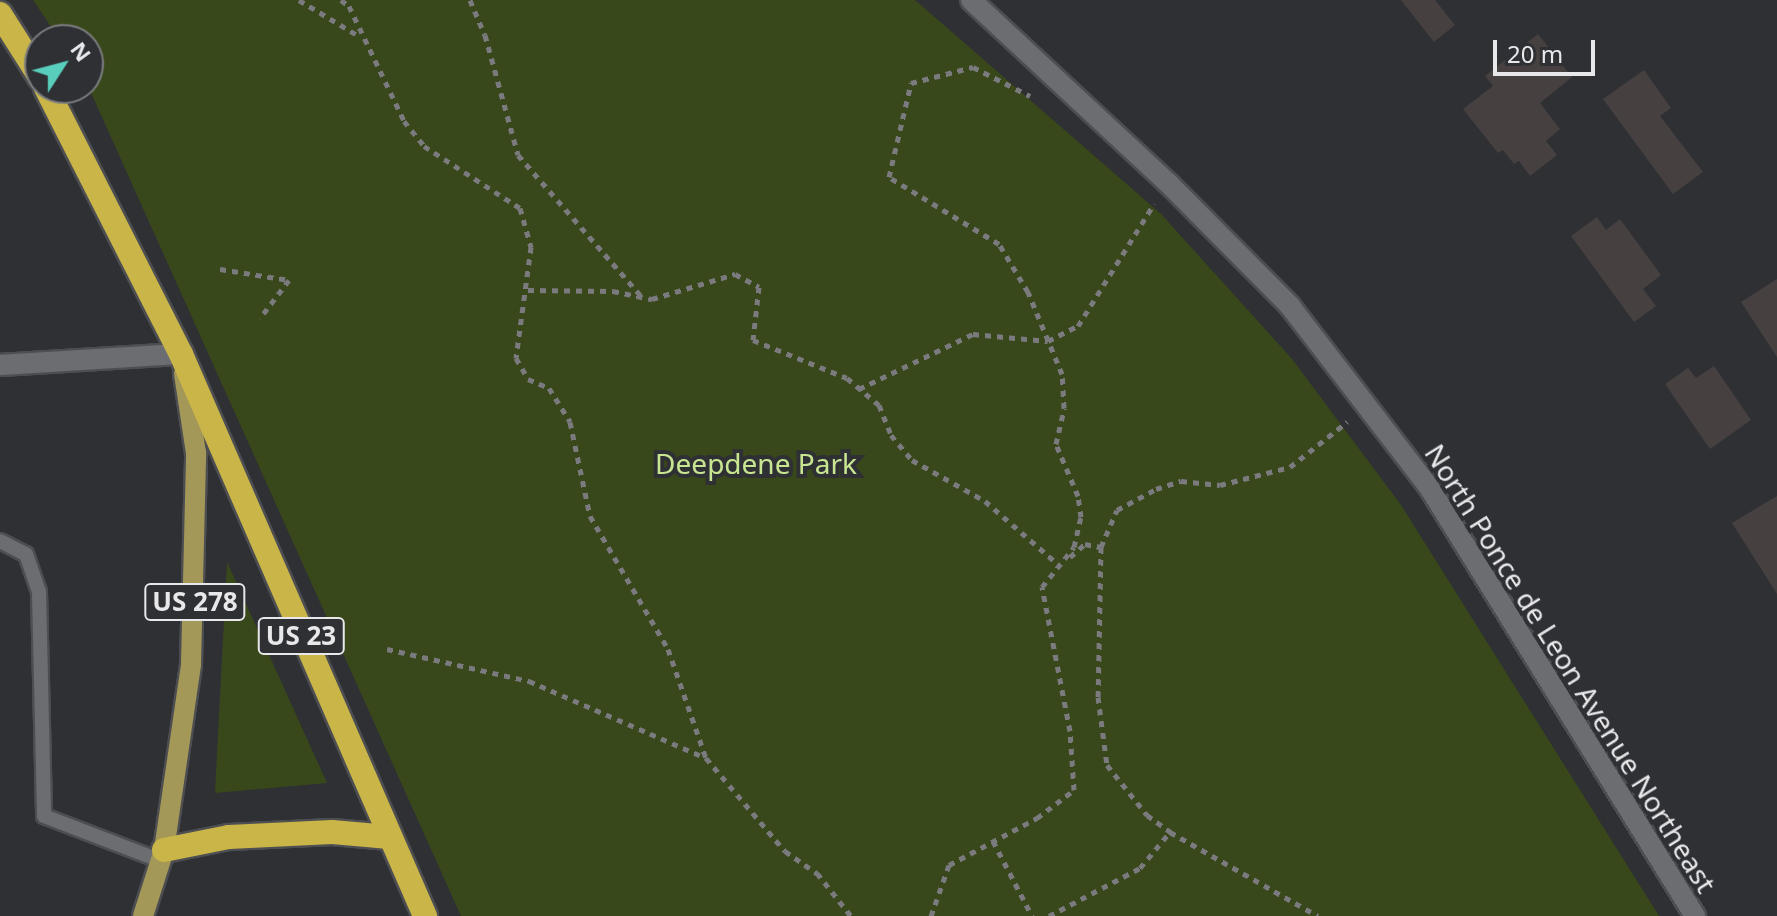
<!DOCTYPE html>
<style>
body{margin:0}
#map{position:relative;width:1777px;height:916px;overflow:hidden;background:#2f3034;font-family:"Noto Sans",sans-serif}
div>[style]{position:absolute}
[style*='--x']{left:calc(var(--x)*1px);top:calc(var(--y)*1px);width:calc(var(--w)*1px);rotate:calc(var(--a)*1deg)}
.green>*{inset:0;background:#39481a}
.building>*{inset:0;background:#464140}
.path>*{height:5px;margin-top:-2.5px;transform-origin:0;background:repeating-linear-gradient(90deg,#7b7b7f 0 6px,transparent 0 12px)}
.roads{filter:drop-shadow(2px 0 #4d4e51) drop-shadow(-2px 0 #4d4e51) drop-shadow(0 2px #4d4e51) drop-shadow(0 -2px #4d4e51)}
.lane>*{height:14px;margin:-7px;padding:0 7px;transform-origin:7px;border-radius:7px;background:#6c6d71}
.street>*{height:20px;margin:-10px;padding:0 10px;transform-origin:10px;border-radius:10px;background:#6c6d71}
.primary>*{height:20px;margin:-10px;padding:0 10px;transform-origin:10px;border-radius:10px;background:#a49858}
.highway>*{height:24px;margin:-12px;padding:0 12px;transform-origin:12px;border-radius:12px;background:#cab548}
span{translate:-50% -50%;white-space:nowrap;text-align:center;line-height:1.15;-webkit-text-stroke:8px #2f3034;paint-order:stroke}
.shield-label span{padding:2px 6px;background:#2f3034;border:2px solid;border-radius:6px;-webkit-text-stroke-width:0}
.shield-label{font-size:26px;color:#e8e8eb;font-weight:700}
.park-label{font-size:28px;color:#c8e691}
.street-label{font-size:28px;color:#e8e8eb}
.north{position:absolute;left:24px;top:24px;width:80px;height:80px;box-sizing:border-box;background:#2f3034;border:2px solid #797a7d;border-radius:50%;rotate:54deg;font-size:22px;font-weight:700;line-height:32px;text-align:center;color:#e8e8eb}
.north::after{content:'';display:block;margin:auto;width:28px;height:36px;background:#5acebd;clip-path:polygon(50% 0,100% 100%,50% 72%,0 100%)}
.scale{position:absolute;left:1493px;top:40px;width:102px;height:36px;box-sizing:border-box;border:4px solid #e8e8eb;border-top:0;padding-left:10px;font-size:24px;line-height:28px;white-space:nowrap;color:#e8e8eb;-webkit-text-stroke:6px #2f3034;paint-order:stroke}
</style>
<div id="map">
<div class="green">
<div style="clip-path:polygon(33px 0,915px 0,1161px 214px,1292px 359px,1401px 505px,1659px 916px,461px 916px,88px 86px,88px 40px,60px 40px)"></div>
<div style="clip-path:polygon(227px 562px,327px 783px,215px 793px)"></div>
</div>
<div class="building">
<div style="clip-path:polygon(1401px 0,1435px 0,1455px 25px,1434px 42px)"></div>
<div style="clip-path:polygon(1538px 34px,1572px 77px,1540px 103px,1560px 129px,1546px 141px,1557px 155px,1530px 176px,1519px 161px,1514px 164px,1503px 150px,1498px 153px,1463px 109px,1493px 86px,1485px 76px)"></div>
<div style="clip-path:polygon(1644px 70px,1671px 108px,1660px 116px,1703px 172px,1673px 194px,1603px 99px)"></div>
<div style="clip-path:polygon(1597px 217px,1606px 230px,1620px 219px,1661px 275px,1643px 289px,1656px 306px,1634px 322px,1571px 236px)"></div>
<div style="clip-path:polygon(1777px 279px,1777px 357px,1741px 302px)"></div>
<div style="clip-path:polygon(1714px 366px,1751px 420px,1710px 449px,1665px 384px,1688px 368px,1696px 378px)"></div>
<div style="clip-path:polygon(1777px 496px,1777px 594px,1732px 523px)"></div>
</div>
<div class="path">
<div style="--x:299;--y:0;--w:70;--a:31"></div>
<div style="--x:341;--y:0;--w:10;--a:37"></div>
<div style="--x:349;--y:6;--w:127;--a:64.4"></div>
<div style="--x:404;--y:121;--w:32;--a:51"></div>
<div style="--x:424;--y:146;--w:114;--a:32.9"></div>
<div style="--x:520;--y:208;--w:41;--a:74.2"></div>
<div style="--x:531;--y:247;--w:112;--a:97.7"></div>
<div style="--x:516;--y:358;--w:24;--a:60"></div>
<div style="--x:528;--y:379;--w:23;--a:23"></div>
<div style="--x:549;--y:388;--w:40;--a:58"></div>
<div style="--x:570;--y:422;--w:96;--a:78"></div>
<div style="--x:590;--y:516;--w:154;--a:59.6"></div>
<div style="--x:668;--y:649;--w:115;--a:70.8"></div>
<div style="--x:706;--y:758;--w:122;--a:49.7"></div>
<div style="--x:785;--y:851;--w:39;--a:35"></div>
<div style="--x:817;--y:873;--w:55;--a:51.7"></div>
<div style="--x:470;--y:0;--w:38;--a:67"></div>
<div style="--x:485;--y:35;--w:124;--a:74.6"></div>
<div style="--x:518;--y:155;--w:187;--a:48.9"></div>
<div style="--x:220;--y:269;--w:70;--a:9.1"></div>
<div style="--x:289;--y:280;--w:48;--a:127.3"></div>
<div style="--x:528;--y:290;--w:85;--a:0.7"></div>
<div style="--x:613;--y:291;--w:40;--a:12"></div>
<div style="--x:652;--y:299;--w:87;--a:-16.8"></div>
<div style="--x:735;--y:274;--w:27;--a:28"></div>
<div style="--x:759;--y:287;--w:53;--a:96.5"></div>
<div style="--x:753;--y:340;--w:101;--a:22"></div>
<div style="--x:847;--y:378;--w:42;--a:40.2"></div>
<div style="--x:879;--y:405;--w:32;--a:68"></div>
<div style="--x:891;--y:435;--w:33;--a:50"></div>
<div style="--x:912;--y:460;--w:84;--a:29.3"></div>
<div style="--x:985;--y:501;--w:98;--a:40.9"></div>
<div style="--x:859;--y:389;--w:127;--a:-25.8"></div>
<div style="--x:973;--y:334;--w:75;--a:5.3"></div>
<div style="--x:1048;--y:341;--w:34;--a:-27"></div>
<div style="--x:1078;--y:326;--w:144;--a:-58.1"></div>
<div style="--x:1101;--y:547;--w:40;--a:-66.6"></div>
<div style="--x:1117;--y:510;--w:44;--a:-28.3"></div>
<div style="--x:1156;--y:489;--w:26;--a:-18"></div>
<div style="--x:1181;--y:481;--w:39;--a:6"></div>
<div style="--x:1220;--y:485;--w:72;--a:-14.4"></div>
<div style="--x:1290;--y:467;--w:73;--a:-38.3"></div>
<div style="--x:1070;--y:557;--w:20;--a:-41"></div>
<div style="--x:1085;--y:544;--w:16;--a:11"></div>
<div style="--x:1101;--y:547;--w:150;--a:91.1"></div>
<div style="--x:1098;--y:697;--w:69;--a:82.5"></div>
<div style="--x:1107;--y:765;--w:64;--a:51.3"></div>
<div style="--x:1147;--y:815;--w:29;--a:36"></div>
<div style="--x:1170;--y:832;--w:170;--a:29.6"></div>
<div style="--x:387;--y:649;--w:146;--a:12.7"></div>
<div style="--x:529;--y:681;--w:193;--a:23.5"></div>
<div style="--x:993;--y:841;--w:85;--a:62.5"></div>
<div style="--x:931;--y:916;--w:54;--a:-70.6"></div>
<div style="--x:949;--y:865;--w:100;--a:-28.1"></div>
<div style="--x:1037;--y:818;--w:46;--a:-37.1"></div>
<div style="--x:1074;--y:790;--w:59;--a:-93.9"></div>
<div style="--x:1070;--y:731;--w:147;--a:-101"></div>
<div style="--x:1042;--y:587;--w:51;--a:-51.3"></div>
<div style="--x:1074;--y:547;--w:31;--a:-77"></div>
<div style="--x:1081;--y:517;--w:21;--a:-98"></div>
<div style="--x:1078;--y:496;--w:56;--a:-112.9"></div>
<div style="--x:1056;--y:444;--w:37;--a:-77"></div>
<div style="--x:1064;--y:408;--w:34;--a:-93"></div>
<div style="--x:1062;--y:374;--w:89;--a:-112.5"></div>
<div style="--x:1028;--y:292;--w:56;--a:-121.1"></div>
<div style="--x:999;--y:244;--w:129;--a:-148.7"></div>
<div style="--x:889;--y:177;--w:97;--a:-76.8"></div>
<div style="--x:911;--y:83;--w:64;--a:-14.5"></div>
<div style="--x:973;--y:67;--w:64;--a:27"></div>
<div style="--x:1049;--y:916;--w:103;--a:-27.8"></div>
<div style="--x:1140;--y:868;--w:47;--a:-50.2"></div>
</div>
<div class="roads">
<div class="lane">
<div style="--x:0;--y:541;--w:29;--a:27"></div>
<div style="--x:26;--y:554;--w:40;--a:71.1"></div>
<div style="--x:39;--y:592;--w:224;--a:88.7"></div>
<div style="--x:44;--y:816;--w:125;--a:21"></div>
</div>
<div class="street">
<div style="--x:971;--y:0;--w:270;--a:42.9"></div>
<div style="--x:1169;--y:184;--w:172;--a:45.2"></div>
<div style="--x:1290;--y:306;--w:228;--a:52.5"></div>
<div style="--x:1429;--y:487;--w:505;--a:58.2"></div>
<div style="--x:0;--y:365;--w:181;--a:-3.5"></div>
</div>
<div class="primary">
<div style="--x:143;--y:916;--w:69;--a:-72.3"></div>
<div style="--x:164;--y:850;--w:188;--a:-81.7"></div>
<div style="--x:191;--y:664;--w:211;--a:-88.6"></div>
<div style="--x:196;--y:453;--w:80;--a:-98.6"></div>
</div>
<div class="highway">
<div style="--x:0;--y:14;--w:75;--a:57.6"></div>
<div style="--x:46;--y:88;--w:298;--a:63.1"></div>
<div style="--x:181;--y:354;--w:613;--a:66.53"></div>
<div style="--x:164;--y:850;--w:66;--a:-11.3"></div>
<div style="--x:229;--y:837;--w:103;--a:-2.8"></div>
<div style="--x:332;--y:832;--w:57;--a:5"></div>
</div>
</div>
<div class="shield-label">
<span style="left:195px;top:602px">US 278</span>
<span style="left:301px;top:636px">US 23</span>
</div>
<div class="park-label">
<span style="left:756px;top:463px">Deepdene Park</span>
</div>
<div class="street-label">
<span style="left:1571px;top:668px;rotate:58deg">North Ponce de Leon Avenue Northeast</span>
</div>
<div class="north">N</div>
<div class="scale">20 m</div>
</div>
